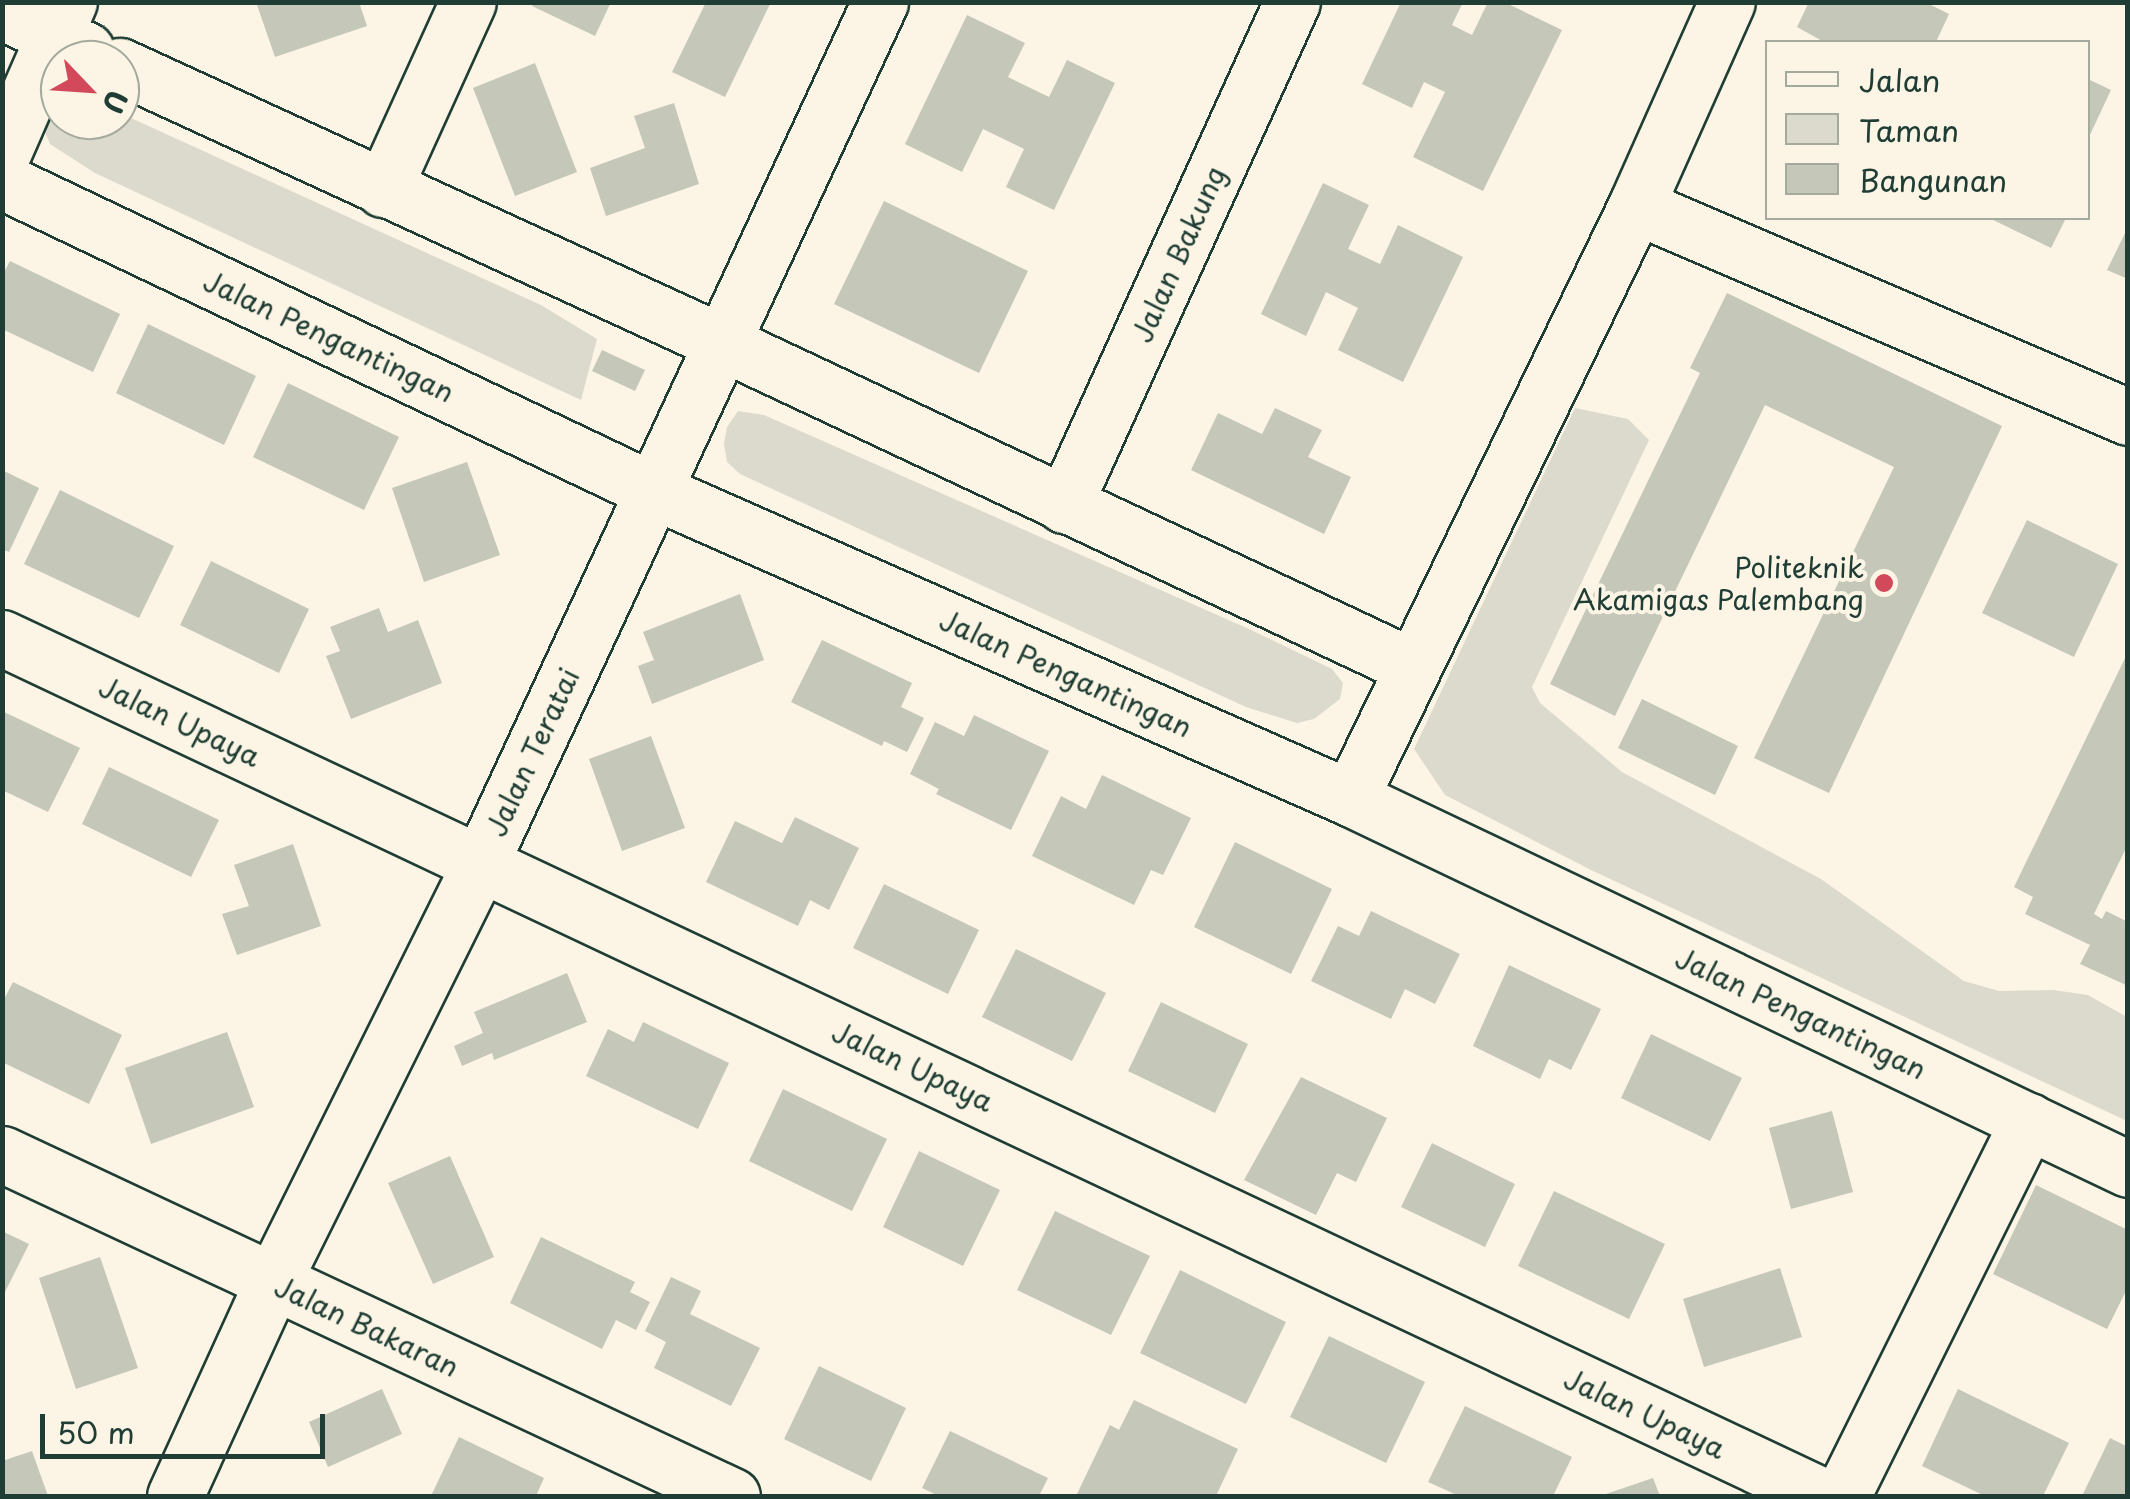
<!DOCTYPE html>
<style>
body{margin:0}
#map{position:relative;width:2130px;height:1499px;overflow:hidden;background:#fcf5e5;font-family:"Playpen Sans",sans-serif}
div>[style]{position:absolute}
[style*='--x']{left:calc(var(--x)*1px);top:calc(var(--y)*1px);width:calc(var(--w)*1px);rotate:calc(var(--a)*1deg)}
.green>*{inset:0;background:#dcdacc}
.building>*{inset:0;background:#c5c7b9}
.roads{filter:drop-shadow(2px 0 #1f3d34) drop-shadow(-2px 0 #1f3d34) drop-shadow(0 2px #1f3d34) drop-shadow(0 -2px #1f3d34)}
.minor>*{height:55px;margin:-27.5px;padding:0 27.5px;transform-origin:27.5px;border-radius:27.5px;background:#fcf5e5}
.dots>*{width:28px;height:28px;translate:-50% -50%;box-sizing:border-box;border:5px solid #fcf5e5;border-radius:50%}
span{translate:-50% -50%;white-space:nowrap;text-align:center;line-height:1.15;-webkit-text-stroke:8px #fcf5e5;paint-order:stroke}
.street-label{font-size:28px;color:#1f3d34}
.poi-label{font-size:28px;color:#1f3d34}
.right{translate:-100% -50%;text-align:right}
.frame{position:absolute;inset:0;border:5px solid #1f3d34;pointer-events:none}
.legend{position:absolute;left:1765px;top:40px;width:325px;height:180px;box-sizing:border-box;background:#fcf5e5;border:2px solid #a4ab9e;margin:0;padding:12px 18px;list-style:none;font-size:30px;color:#1f3d34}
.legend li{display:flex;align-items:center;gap:20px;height:50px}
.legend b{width:50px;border:2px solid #a4ab9e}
.north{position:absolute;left:40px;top:40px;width:100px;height:100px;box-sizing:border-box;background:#fcf5e5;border:2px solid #a4ab9e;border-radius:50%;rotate:115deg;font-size:28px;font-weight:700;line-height:40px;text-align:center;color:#1f3d34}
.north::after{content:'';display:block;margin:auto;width:35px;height:45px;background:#d1495b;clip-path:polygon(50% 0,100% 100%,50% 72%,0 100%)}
.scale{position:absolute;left:40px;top:1414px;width:285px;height:45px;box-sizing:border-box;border:5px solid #1f3d34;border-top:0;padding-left:12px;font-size:30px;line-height:35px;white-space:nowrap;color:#1f3d34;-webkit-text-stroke:8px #fcf5e5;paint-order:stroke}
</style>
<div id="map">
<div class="green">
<div style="clip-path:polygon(60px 100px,60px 120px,120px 120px,120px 113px,541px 305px,597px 339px,581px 400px,95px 173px,50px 144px,43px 127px,49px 110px)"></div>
<div style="clip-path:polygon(1575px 408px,1628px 419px,1649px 440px,1532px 687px,1540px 703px,1622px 772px,1821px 879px,1964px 981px,1999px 991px,2053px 990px,2088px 995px,2127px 1017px,2127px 1121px,1591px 870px,1445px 795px,1414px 749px)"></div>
<div style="clip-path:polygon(738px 411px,764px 415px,1249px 629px,1332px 669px,1343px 683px,1340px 699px,1314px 719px,1297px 723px,1246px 707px,740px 474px,727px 462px,724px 444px,727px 427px)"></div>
</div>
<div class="building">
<div style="clip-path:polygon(256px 2px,359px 2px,367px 26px,275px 57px)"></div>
<div style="clip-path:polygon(534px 2px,611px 2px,595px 36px,532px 6px)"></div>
<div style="clip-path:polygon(706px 2px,771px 2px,725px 97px,672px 72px)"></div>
<div style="clip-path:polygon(1401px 2px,1463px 2px,1452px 25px,1472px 35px,1488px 2px,1504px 2px,1562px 30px,1483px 191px,1413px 157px,1445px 92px,1424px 82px,1412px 108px,1362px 84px)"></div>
<div style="clip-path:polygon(1809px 2px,1925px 2px,1949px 14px,1936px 42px,1824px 42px,1797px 27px)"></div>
<div style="clip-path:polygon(967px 15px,1025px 43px,1008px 77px,1049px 97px,1067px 60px,1115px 83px,1054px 210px,1006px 187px,1024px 149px,983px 129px,962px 172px,905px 144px)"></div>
<div style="clip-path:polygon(535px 63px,577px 172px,515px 196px,473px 88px)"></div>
<div style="clip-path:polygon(2088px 79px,2111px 90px,2088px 139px)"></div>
<div style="clip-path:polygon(674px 103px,699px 184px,606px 216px,590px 168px,645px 148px,634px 116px)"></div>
<div style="clip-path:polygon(1323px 183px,1369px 205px,1348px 249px,1380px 264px,1398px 225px,1463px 257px,1403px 382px,1338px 350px,1358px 308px,1326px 292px,1306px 336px,1261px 314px)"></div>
<div style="clip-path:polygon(884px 201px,1028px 271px,979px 373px,834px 304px)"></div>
<div style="clip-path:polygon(1989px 218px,2066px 218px,2051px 248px)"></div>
<div style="clip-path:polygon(2128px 227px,2128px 279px,2107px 270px)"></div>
<div style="clip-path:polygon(10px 261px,120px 314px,93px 372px,2px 329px,2px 276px)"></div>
<div style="clip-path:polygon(1727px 293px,2002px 426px,1829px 793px,1754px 758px,1894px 467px,1765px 405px,1615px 716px,1550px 684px,1700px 373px,1690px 368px)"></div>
<div style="clip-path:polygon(148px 324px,256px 376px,224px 445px,116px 393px)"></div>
<div style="clip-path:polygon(602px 350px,645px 370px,635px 391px,592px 371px)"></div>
<div style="clip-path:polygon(288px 383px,399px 437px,364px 510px,253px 457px)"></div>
<div style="clip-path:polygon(1275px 408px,1322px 430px,1308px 457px,1351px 477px,1324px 534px,1191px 470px,1218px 413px,1262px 434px)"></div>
<div style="clip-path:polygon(467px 462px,500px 555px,424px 582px,392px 488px)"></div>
<div style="clip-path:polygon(2px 470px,39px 488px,9px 552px,2px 549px)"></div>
<div style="clip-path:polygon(60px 490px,174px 546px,139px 618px,24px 564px)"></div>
<div style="clip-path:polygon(2027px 520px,2118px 564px,2074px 657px,1982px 613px)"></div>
<div style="clip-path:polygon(211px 561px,309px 609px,279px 673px,180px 625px)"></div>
<div style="clip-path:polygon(740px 594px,764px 660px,652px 704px,638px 666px,654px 660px,643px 632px)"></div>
<div style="clip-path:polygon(379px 608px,388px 632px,418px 620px,442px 683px,351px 719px,326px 656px,340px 651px,330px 627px)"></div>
<div style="clip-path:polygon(822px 640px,912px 683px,901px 707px,924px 718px,907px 752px,884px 741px,882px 746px,791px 702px)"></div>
<div style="clip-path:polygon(2128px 652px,2128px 844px,2094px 914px,2102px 919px,2106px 911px,2128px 922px,2128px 986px,2080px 964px,2090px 945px,2025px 914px,2033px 897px,2014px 887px)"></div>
<div style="clip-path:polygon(1642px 699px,1738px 746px,1715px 795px,1618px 748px)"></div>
<div style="clip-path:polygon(2px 711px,80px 748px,48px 812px,2px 790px)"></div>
<div style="clip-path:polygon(974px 715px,1049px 751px,1011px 830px,936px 794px,939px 789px,910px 774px,935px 722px,964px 736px)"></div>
<div style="clip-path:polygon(651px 736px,685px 828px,622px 851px,589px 759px)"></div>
<div style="clip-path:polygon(109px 767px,219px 820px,191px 877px,82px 824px)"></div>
<div style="clip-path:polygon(1102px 775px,1191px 818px,1163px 875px,1151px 870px,1134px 905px,1032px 856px,1061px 796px,1086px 809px)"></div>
<div style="clip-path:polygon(795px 817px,859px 848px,829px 910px,810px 900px,798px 926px,706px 882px,735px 821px,782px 843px)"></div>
<div style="clip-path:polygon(1235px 842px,1332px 889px,1291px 974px,1194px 927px)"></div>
<div style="clip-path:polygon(293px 844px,321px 926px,237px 955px,222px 914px,249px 906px,234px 865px)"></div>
<div style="clip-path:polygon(884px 884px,979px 930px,948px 994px,853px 948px)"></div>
<div style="clip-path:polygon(1371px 911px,1460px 954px,1435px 1004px,1405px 989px,1391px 1019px,1311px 981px,1338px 926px,1359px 936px)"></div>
<div style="clip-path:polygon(1016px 949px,1106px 993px,1072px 1061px,982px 1017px)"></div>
<div style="clip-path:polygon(1509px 965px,1601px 1009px,1571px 1070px,1549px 1059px,1540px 1079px,1473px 1046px)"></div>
<div style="clip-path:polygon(567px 973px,587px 1022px,494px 1060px,492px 1053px,462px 1066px,454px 1046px,483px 1033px,474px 1012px)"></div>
<div style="clip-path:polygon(13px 982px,122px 1035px,89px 1104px,2px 1062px,2px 1003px)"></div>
<div style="clip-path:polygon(1161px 1002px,1248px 1044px,1215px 1113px,1128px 1071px)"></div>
<div style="clip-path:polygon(643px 1022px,729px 1063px,698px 1129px,586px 1076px,608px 1029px,634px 1042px)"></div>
<div style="clip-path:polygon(227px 1032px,254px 1107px,151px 1144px,125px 1068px)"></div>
<div style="clip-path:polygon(1651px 1034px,1742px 1078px,1710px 1141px,1621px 1098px)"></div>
<div style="clip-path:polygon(1301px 1077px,1387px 1118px,1356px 1182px,1337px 1173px,1316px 1215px,1244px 1180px)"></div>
<div style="clip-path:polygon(783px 1089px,887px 1139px,852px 1211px,749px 1161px)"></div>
<div style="clip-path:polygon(1832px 1111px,1853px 1192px,1791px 1209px,1769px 1128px)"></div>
<div style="clip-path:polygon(1432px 1143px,1515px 1184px,1485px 1247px,1401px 1207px)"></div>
<div style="clip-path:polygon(919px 1151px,1000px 1190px,963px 1266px,883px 1227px)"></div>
<div style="clip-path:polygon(450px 1156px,494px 1257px,433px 1284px,388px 1183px)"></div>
<div style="clip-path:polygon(2036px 1185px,2128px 1230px,2128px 1287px,2107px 1329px,1993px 1274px)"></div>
<div style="clip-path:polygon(1554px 1191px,1665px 1244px,1629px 1319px,1518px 1266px)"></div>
<div style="clip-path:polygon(1055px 1211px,1150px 1256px,1111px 1335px,1017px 1290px)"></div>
<div style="clip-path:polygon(2px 1231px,29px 1244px,2px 1298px)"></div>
<div style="clip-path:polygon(541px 1237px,635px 1282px,630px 1292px,650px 1302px,636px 1330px,616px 1320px,602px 1349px,510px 1303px)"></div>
<div style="clip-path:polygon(100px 1257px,138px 1368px,76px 1389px,39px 1278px)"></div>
<div style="clip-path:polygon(1780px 1268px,1802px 1337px,1704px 1367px,1683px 1299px)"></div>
<div style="clip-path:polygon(1180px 1270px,1286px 1322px,1246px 1404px,1140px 1353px)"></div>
<div style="clip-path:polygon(671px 1277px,701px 1291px,690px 1314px,760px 1348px,731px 1406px,654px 1368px,666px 1342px,645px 1331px)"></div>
<div style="clip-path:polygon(1329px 1336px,1425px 1382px,1386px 1463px,1290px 1417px)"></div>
<div style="clip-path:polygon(819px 1366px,906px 1408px,871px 1481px,784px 1439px)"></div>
<div style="clip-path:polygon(382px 1389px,402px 1434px,328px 1467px,309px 1422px)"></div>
<div style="clip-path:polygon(1958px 1389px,2069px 1443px,2043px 1496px,1985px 1496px,1922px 1466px)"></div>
<div style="clip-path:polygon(1134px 1400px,1238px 1449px,1216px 1496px,1076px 1496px,1110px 1425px,1119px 1430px)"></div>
<div style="clip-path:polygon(1465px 1406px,1572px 1457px,1553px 1496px,1459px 1496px,1428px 1482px)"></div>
<div style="clip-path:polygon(950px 1431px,1048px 1478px,1039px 1496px,939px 1496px,922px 1488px)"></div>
<div style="clip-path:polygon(459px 1437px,544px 1478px,536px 1496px,431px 1496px)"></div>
<div style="clip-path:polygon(2110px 1438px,2128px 1447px,2128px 1496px,2082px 1496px)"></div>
<div style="clip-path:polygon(32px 1451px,48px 1496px,2px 1496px,2px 1461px)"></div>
<div style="clip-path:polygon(1653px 1478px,1660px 1496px,1600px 1496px)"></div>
</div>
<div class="roads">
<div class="minor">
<div style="--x:2;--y:12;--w:92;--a:24.3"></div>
<div style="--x:120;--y:66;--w:664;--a:24.67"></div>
<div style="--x:723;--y:343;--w:762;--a:25.15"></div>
<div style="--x:2;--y:155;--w:167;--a:-66.4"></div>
<div style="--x:2;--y:181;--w:722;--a:25.43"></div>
<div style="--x:654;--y:491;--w:761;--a:23.8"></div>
<div style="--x:1350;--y:798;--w:862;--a:25.49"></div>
<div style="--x:383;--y:189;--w:205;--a:-65.6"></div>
<div style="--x:1636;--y:206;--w:535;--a:23.21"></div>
<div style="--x:1064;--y:505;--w:552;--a:-65.62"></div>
<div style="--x:2;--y:638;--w:2012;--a:25.24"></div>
<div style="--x:1350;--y:798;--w:657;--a:-64.21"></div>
<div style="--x:1636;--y:206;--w:223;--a:-66"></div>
<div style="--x:2;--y:1154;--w:806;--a:25.1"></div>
<div style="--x:175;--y:1496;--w:236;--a:-65.5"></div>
<div style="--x:273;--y:1281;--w:468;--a:-63.6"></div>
<div style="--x:481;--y:862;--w:948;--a:-65.11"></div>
<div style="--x:1842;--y:1496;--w:419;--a:-63.6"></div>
</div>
</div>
<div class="dots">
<div style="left:1884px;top:583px;background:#d1495b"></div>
</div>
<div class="street-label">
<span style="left:1178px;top:254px;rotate:-66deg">Jalan Bakung</span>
<span style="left:329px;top:336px;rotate:25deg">Jalan Pengantingan</span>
<span style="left:1066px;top:673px;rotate:24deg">Jalan Pengantingan</span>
<span style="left:180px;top:721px;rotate:25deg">Jalan Upaya</span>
<span style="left:532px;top:752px;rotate:-65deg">Jalan Teratai</span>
<span style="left:1801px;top:1013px;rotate:25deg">Jalan Pengantingan</span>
<span style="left:913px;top:1066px;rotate:25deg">Jalan Upaya</span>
<span style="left:367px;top:1326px;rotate:25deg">Jalan Bakaran</span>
<span style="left:1645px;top:1413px;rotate:25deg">Jalan Upaya</span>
</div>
<div class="poi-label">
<span class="right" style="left:1864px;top:583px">Politeknik<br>Akamigas Palembang</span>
</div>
<div class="frame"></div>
<ul class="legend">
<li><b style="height:12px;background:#fcf5e5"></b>Jalan</li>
<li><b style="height:28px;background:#dcdacc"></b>Taman</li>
<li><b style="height:28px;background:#c5c7b9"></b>Bangunan</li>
</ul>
<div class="north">U</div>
<div class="scale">50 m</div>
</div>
